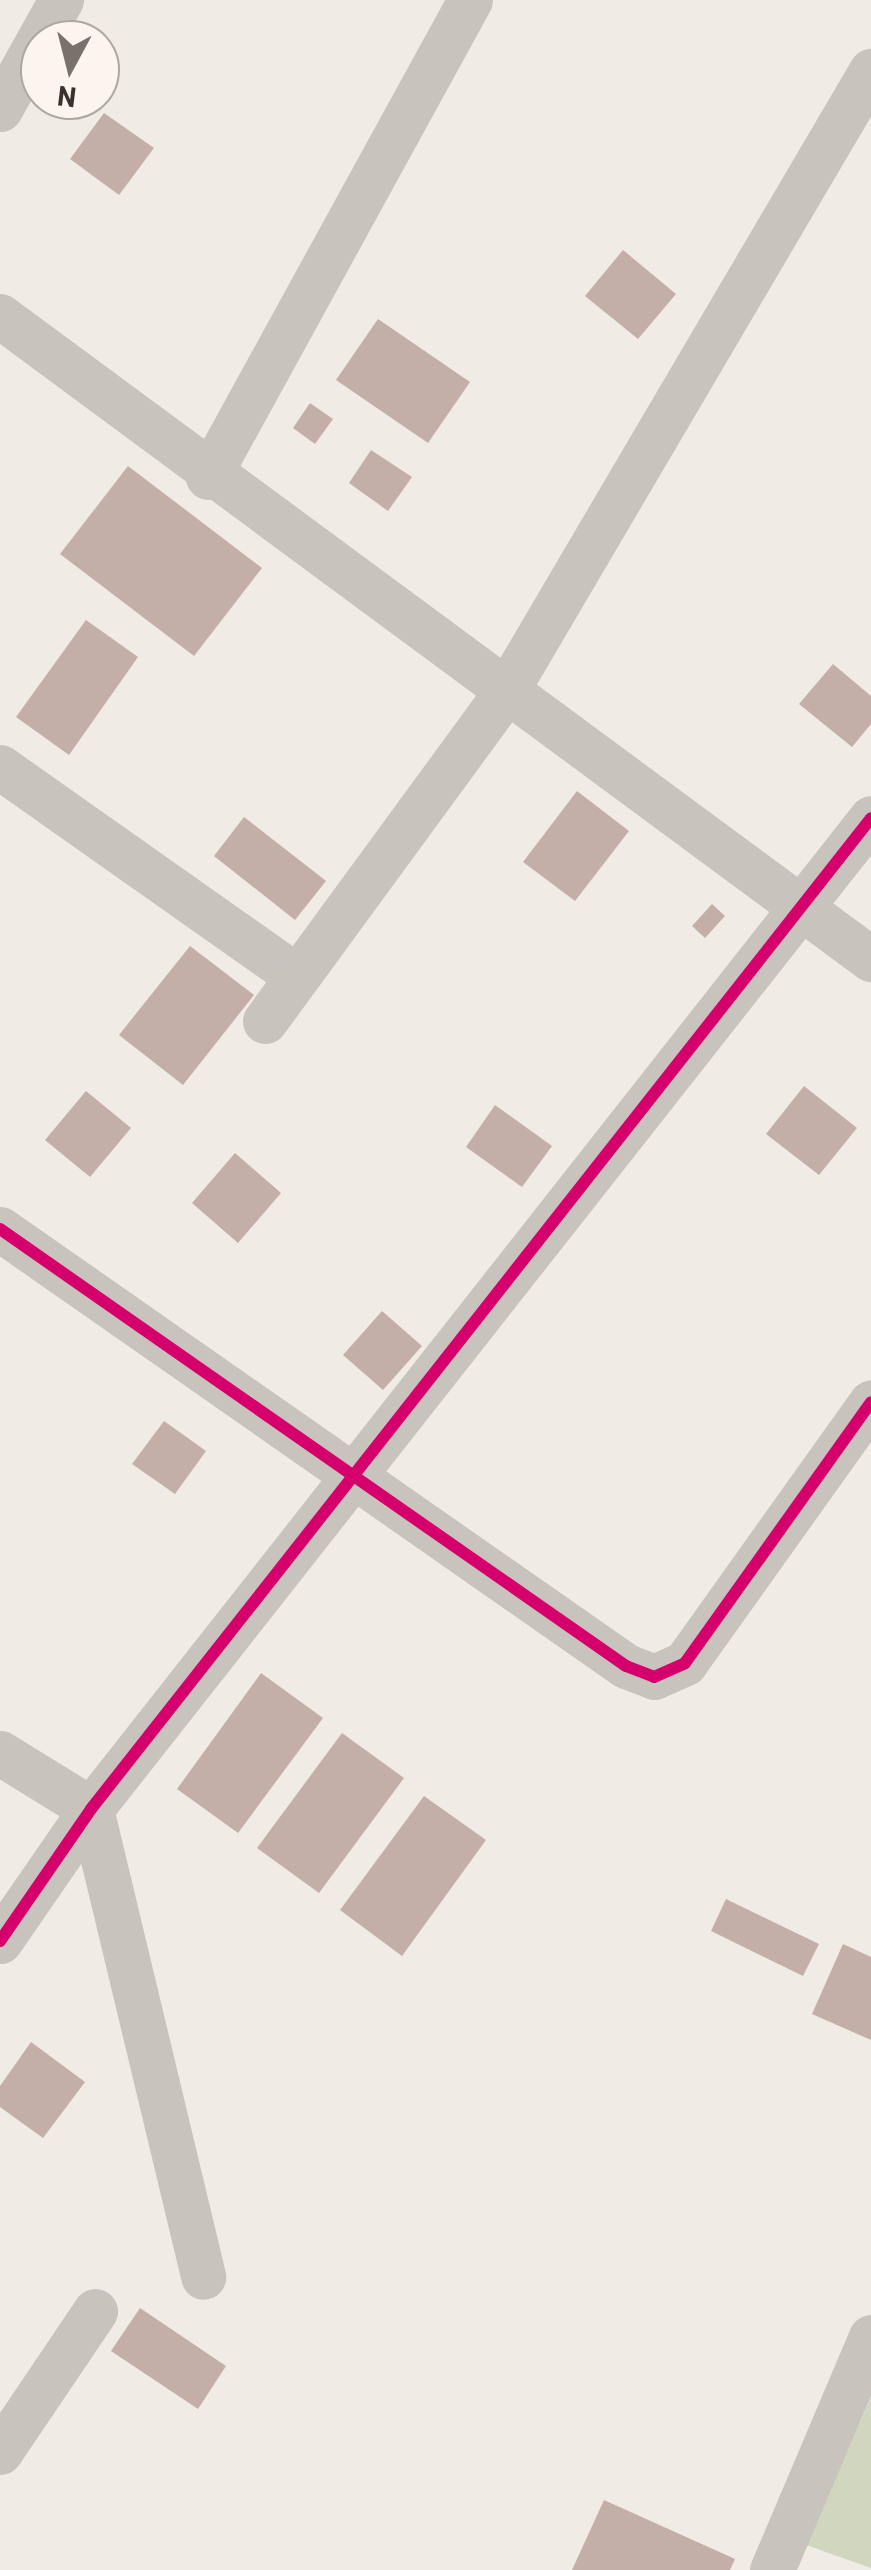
<!DOCTYPE html>
<style>
body{margin:0}
#map{position:relative;width:871px;height:2570px;overflow:hidden;background:#f0ebe5;font-family:Barlow,sans-serif}
div>[style]{position:absolute}
[style*='--x']{left:calc(var(--x)*1px);top:calc(var(--y)*1px);width:calc(var(--w)*1px);rotate:calc(var(--a)*1deg)}
.green>*{inset:0;background:#d1d6bf}
.building>*{inset:0;background:#c3afa7}
.street>*{height:45px;margin:-22.5px;padding:0 22.5px;transform-origin:22.5px;border-radius:22.5px;background:#c9c3be}
.cycleway>*{height:12px;margin:-6px;padding:0 6px;transform-origin:6px;border-radius:6px;background:#d6006c}
span{translate:-50% -50%;white-space:nowrap;text-align:center;line-height:1.15;-webkit-text-stroke:9px #fbf5ee;paint-order:stroke}
.north{position:absolute;left:20px;top:20px;width:100px;height:100px;box-sizing:border-box;background:#fbf5ee;border:2px solid #aea6a0;border-radius:50%;rotate:187deg;font-size:28px;font-weight:700;line-height:40px;text-align:center;color:#3b302b}
.north::after{content:'';display:block;margin:auto;width:35px;height:45px;background:#7a716c;clip-path:polygon(50% 0,100% 100%,50% 72%,0 100%)}
</style>
<div id="map">
<div class="green">
<div style="clip-path:polygon(871px 2397px,871px 2568px,806px 2545px)"></div>
</div>
<div class="building">
<div style="clip-path:polygon(104px 113px,154px 148px,119px 195px,70px 159px)"></div>
<div style="clip-path:polygon(623px 250px,676px 294px,638px 339px,585px 296px)"></div>
<div style="clip-path:polygon(378px 319px,470px 382px,428px 443px,336px 380px)"></div>
<div style="clip-path:polygon(310px 403px,333px 419px,315px 444px,293px 428px)"></div>
<div style="clip-path:polygon(371px 450px,412px 477px,388px 511px,349px 483px)"></div>
<div style="clip-path:polygon(128px 466px,262px 568px,194px 656px,60px 554px)"></div>
<div style="clip-path:polygon(86px 620px,138px 657px,69px 755px,16px 717px)"></div>
<div style="clip-path:polygon(833px 664px,871px 696px,871px 724px,852px 747px,799px 704px)"></div>
<div style="clip-path:polygon(577px 791px,629px 831px,575px 901px,523px 862px)"></div>
<div style="clip-path:polygon(244px 817px,326px 881px,295px 920px,214px 856px)"></div>
<div style="clip-path:polygon(712px 904px,725px 916px,705px 938px,692px 926px)"></div>
<div style="clip-path:polygon(190px 946px,254px 995px,183px 1085px,119px 1035px)"></div>
<div style="clip-path:polygon(804px 1086px,857px 1128px,819px 1175px,766px 1134px)"></div>
<div style="clip-path:polygon(86px 1091px,131px 1128px,90px 1177px,45px 1140px)"></div>
<div style="clip-path:polygon(495px 1105px,552px 1146px,522px 1187px,466px 1147px)"></div>
<div style="clip-path:polygon(235px 1153px,281px 1193px,238px 1243px,192px 1203px)"></div>
<div style="clip-path:polygon(382px 1311px,422px 1346px,383px 1390px,343px 1355px)"></div>
<div style="clip-path:polygon(164px 1421px,206px 1451px,175px 1494px,132px 1464px)"></div>
<div style="clip-path:polygon(261px 1673px,323px 1718px,238px 1833px,177px 1789px)"></div>
<div style="clip-path:polygon(342px 1733px,404px 1778px,319px 1893px,257px 1848px)"></div>
<div style="clip-path:polygon(424px 1796px,486px 1840px,402px 1956px,340px 1910px)"></div>
<div style="clip-path:polygon(726px 1899px,819px 1944px,803px 1976px,711px 1931px)"></div>
<div style="clip-path:polygon(843px 1944px,871px 1957px,871px 2040px,812px 2014px)"></div>
<div style="clip-path:polygon(31px 2042px,85px 2082px,43px 2138px,0 2107px,0 2086px)"></div>
<div style="clip-path:polygon(140px 2308px,226px 2366px,198px 2409px,111px 2351px)"></div>
<div style="clip-path:polygon(604px 2500px,735px 2559px,730px 2570px,572px 2570px)"></div>
</div>
<div class="street">
<div style="--x:0;--y:109;--w:125;--a:-60.8"></div>
<div style="--x:0;--y:316;--w:1083;--a:36.44"></div>
<div style="--x:208;--y:477;--w:544;--a:-61.22"></div>
<div style="--x:0;--y:767;--w:361;--a:35.2"></div>
<div style="--x:265;--y:1021;--w:406;--a:-53.8"></div>
<div style="--x:505;--y:693;--w:722;--a:-59.53"></div>
<div style="--x:0;--y:1229;--w:763;--a:34.92"></div>
<div style="--x:626;--y:1666;--w:30;--a:21"></div>
<div style="--x:654;--y:1677;--w:34;--a:-24"></div>
<div style="--x:685;--y:1663;--w:320;--a:-54.5"></div>
<div style="--x:0;--y:1753;--w:107;--a:31.6"></div>
<div style="--x:91;--y:1809;--w:481;--a:76.5"></div>
<div style="--x:0;--y:1941;--w:160;--a:-55.4"></div>
<div style="--x:91;--y:1809;--w:1261;--a:-51.79"></div>
<div style="--x:0;--y:2452;--w:170;--a:-56"></div>
<div style="--x:772;--y:2570;--w:253;--a:-67"></div>
</div>
<div class="cycleway">
<div style="--x:0;--y:1229;--w:763;--a:34.92"></div>
<div style="--x:626;--y:1666;--w:30;--a:21"></div>
<div style="--x:654;--y:1677;--w:34;--a:-24"></div>
<div style="--x:685;--y:1663;--w:320;--a:-54.5"></div>
<div style="--x:0;--y:1941;--w:160;--a:-55.4"></div>
<div style="--x:91;--y:1809;--w:1261;--a:-51.79"></div>
</div>
<div class="north">N</div>
</div>
